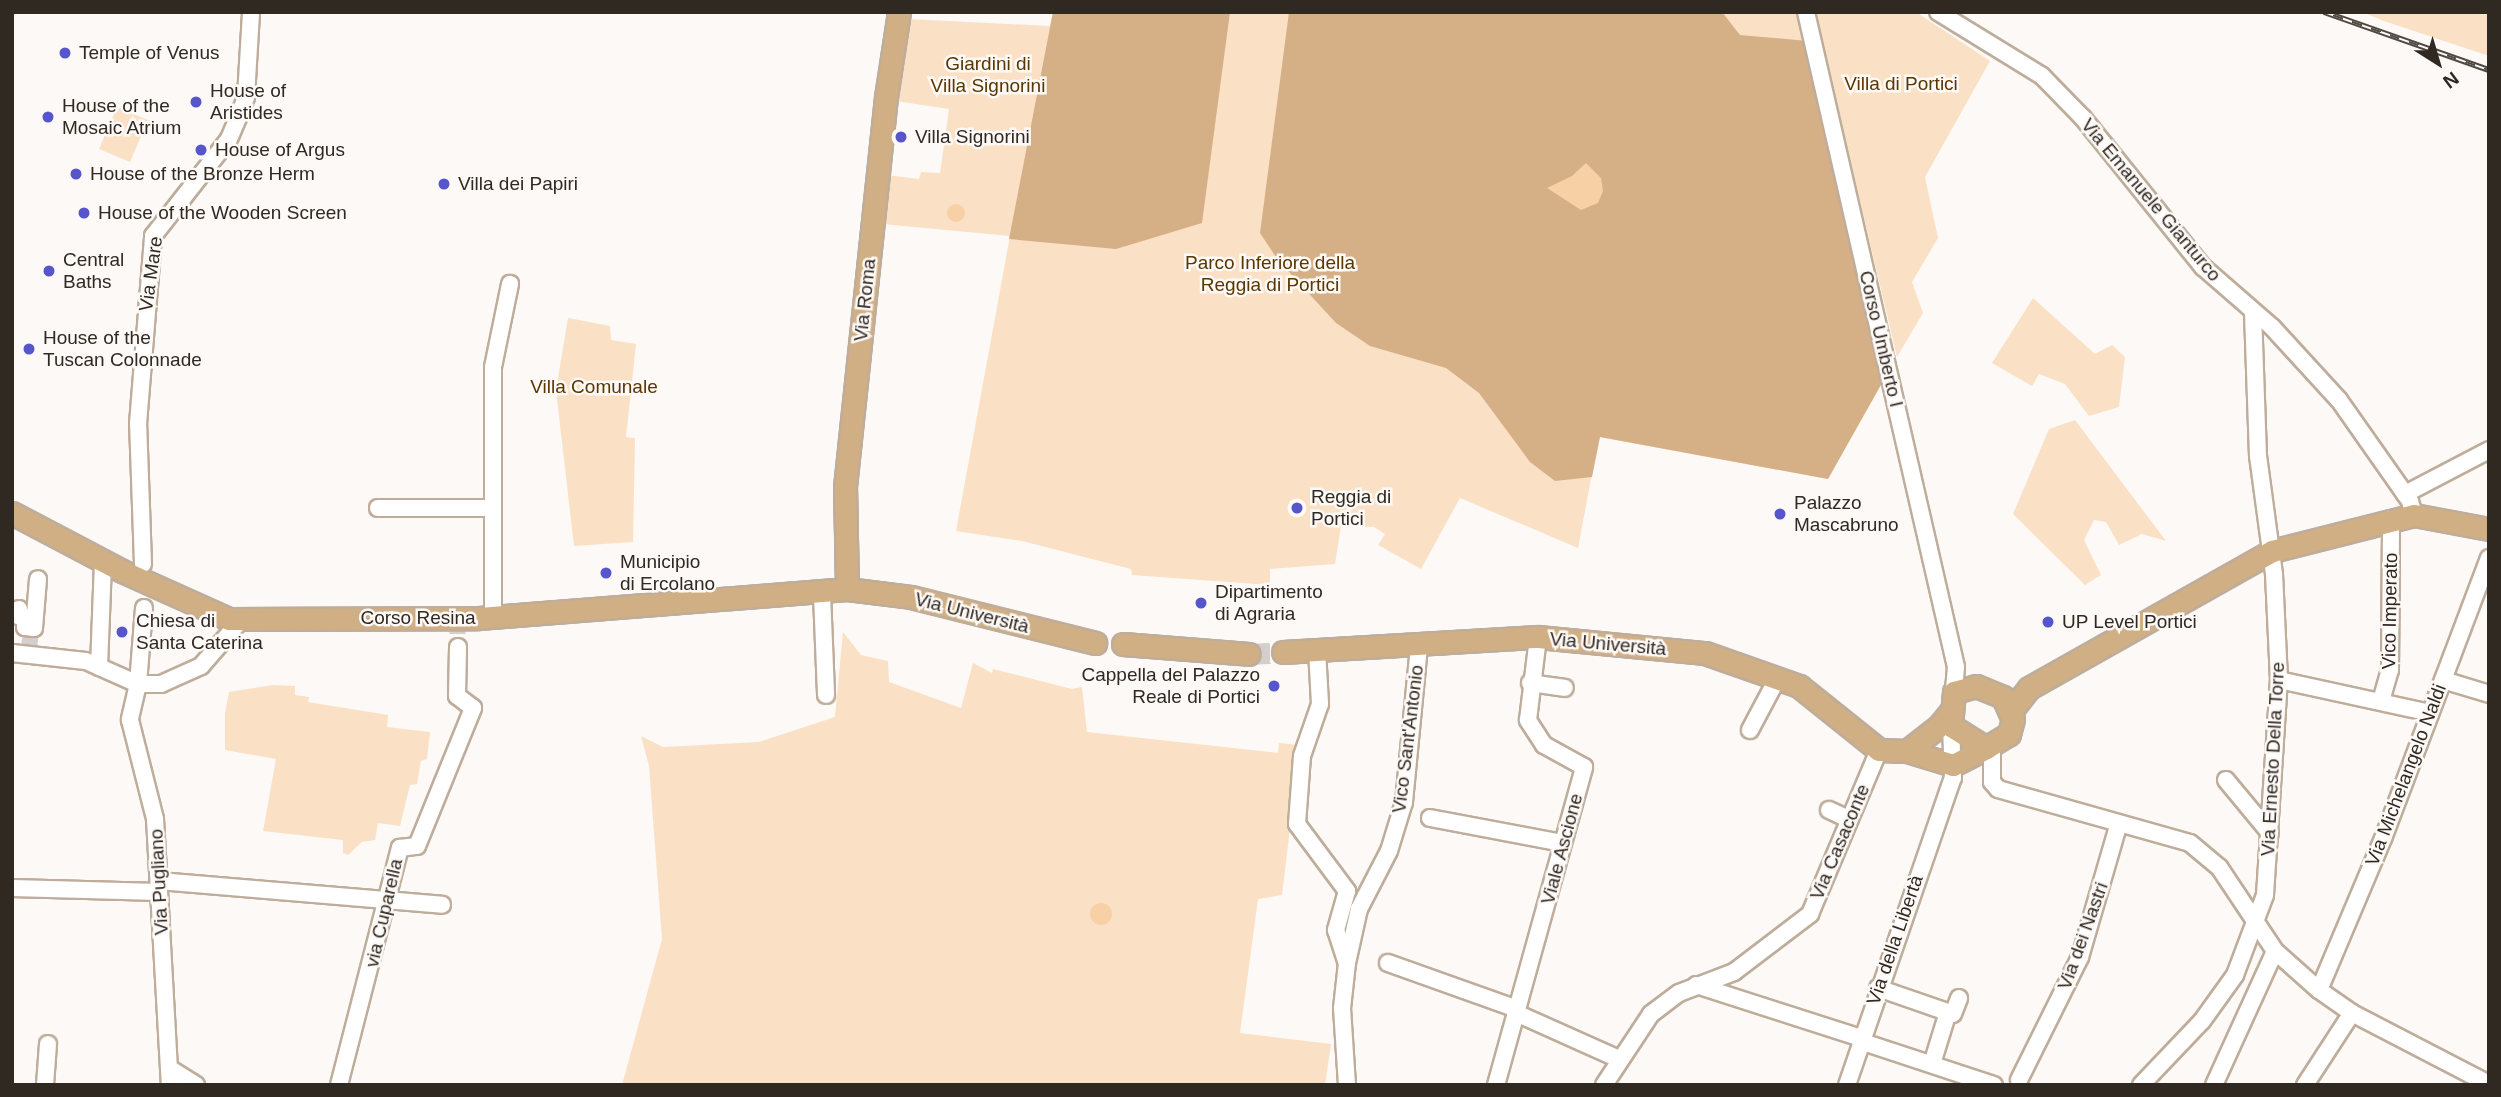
<!DOCTYPE html>
<meta charset="utf-8">
<style>
body{margin:0}
#map{position:relative;width:2501px;height:1097px;overflow:hidden;background:#fdf9f6;font-family:Helvetica,sans-serif}
div>[style]{position:absolute}
[style*='--x']{left:calc(var(--x)*1px);top:calc(var(--y)*1px);width:calc(var(--w)*1px);rotate:calc(var(--a)*1deg)}
.green>*{inset:0;background:#fae0c5}
.forest>*{inset:0;background:#d5af86}
.water>*{inset:0;background:#f7d0a5}
.round{border-radius:50%}
.minor-tunnel>*{height:16px;margin-top:-8px;transform-origin:0;background:repeating-linear-gradient(90deg,#d4cfcc 0 16px,transparent 0 24px)}
.major-tunnel>*{height:21px;margin-top:-10.5px;transform-origin:0;background:repeating-linear-gradient(90deg,#d4cfcc 0 21px,transparent 0 31px)}
.roads{filter:drop-shadow(2px 0 #bead9b) drop-shadow(-2px 0 #bead9b) drop-shadow(0 2px #bead9b) drop-shadow(0 -2px #bead9b)}
.minor>*{height:16px;margin:-8px;padding:0 8px;transform-origin:8px;border-radius:8px;background:#fff}
.major>*{height:21px;margin:-10.5px;padding:0 10.5px;transform-origin:10.5px;border-radius:10.5px;background:#d1af84}
.rail>*{height:6px;margin-top:-3px;transform-origin:0;background:repeating-linear-gradient(90deg,#fdf9f6 0 10px,#504943 0 20px);box-sizing:border-box;border-block:2px solid #504943}
.dots>*{width:19px;height:19px;translate:-50% -50%;box-sizing:border-box;border:4px solid #fdf9f6;border-radius:50%}
span{translate:-50% -50%;white-space:nowrap;text-align:center;line-height:1.15;-webkit-text-stroke:5px #fdf9f6;paint-order:stroke}
.poi-label{font-size:19px;color:#302922}
.left{translate:0 -50%;text-align:left}
.right{translate:-100% -50%;text-align:right}
.park-label{font-size:19px;color:#5a3600}
.street-label{font-size:19px;color:#302922}
.frame{position:absolute;inset:0;border:14px solid #302922;pointer-events:none}
.north{position:absolute;left:2403px;top:28px;width:70px;height:70px;-webkit-text-stroke:5px #fdf9f6;paint-order:stroke;rotate:143deg;font-size:19px;font-weight:700;line-height:28px;text-align:center;color:#302922}
.north::after{content:'';display:block;margin:auto;width:24px;height:32px;background:#302922;clip-path:polygon(50% 0,100% 100%,50% 72%,0 100%)}
</style>
<div id="map">
<div class="green">
<div style="clip-path:polygon(1053px 12px,1801px 12px,1882px 383px,1828px 479px,1599px 437px,1578px 548px,1460px 498px,1421px 569px,1378px 545px,1385px 534px,1374px 527px,1341px 526px,1335px 564px,1270px 569px,1270px 585px,1132px 575px,1131px 569px,1022px 541px,956px 531px,1010px 236px,882px 224px,886px 175px,919px 179px,921px 172px,940px 173px,949px 109px,896px 101px,909px 19px,1050px 26px)"></div>
<div style="clip-path:polygon(1815px 12px,1916px 12px,1990px 61px,1925px 177px,1938px 238px,1912px 282px,1923px 313px,1897px 357px)"></div>
<div style="clip-path:polygon(2362px 12px,2489px 12px,2489px 56px,2384px 21px)"></div>
<div style="clip-path:polygon(117px 107px,148px 120px,130px 162px,99px 149px)"></div>
<div style="clip-path:polygon(2033px 298px,2095px 354px,2112px 345px,2125px 357px,2119px 407px,2089px 416px,2065px 384px,2039px 374px,2032px 386px,1992px 363px)"></div>
<div style="clip-path:polygon(568px 318px,610px 326px,611px 340px,636px 344px,626px 437px,635px 438px,633px 542px,574px 546px,556px 390px)"></div>
<div style="clip-path:polygon(2075px 420px,2166px 541px,2142px 534px,2119px 545px,2106px 522px,2094px 520px,2084px 540px,2101px 575px,2085px 585px,2013px 514px,2049px 429px)"></div>
<div style="clip-path:polygon(843px 632px,861px 655px,888px 661px,889px 682px,961px 708px,973px 663px,992px 673px,993px 669px,1072px 689px,1082px 687px,1087px 732px,1278px 753px,1279px 743px,1300px 745px,1282px 895px,1258px 899px,1240px 1033px,1331px 1044px,1325px 1085px,622px 1085px,662px 939px,649px 766px,641px 736px,663px 747px,759px 742px,835px 717px)"></div>
<div style="clip-path:polygon(273px 685px,295px 686px,295px 695px,309px 697px,308px 702px,388px 715px,387px 727px,430px 732px,427px 759px,421px 761px,417px 784px,410px 785px,400px 826px,378px 823px,375px 840px,362px 842px,348px 855px,343px 853px,343px 840px,263px 831px,276px 759px,225px 750px,225px 713px,229px 692px)"></div>
</div>
<div class="forest">
<div style="clip-path:polygon(1053px 12px,1230px 12px,1202px 223px,1116px 249px,1009px 239px)"></div>
<div style="clip-path:polygon(1289px 12px,1722px 12px,1740px 35px,1808px 41px,1882px 383px,1828px 479px,1600px 437px,1592px 477px,1555px 481px,1530px 462px,1479px 393px,1446px 368px,1370px 346px,1336px 323px,1278px 260px,1260px 233px)"></div>
</div>
<div class="water">
<div style="clip-path:polygon(1586px 163px,1601px 178px,1603px 191px,1598px 203px,1581px 210px,1547px 188px,1572px 176px)"></div>
<div class="round" style="left:947px;top:204px;width:18px;height:18px"></div>
<div class="round" style="left:1090px;top:903px;width:22px;height:22px"></div>
</div>
<div class="minor-tunnel">
<div style="--x:457;--y:618;--w:29;--a:88"></div>
<div style="--x:29;--y:648;--w:16;--a:-83"></div>
</div>
<div class="major-tunnel">
<div style="--x:1249;--y:654;--w:34;--a:-3"></div>
</div>
<div class="roads">
<div class="minor">
<div style="--x:1806;--y:12;--w:672;--a:77.1"></div>
<div style="--x:1956;--y:667;--w:25;--a:95"></div>
<div style="--x:1938;--y:12;--w:122;--a:31.6"></div>
<div style="--x:2042;--y:76;--w:59;--a:45.7"></div>
<div style="--x:2083;--y:118;--w:191;--a:51.2"></div>
<div style="--x:2203;--y:267;--w:91;--a:41"></div>
<div style="--x:2272;--y:327;--w:99;--a:47.5"></div>
<div style="--x:2339;--y:400;--w:123;--a:54.9"></div>
<div style="--x:2410;--y:501;--w:15;--a:74"></div>
<div style="--x:2405;--y:494;--w:95;--a:-27.6"></div>
<div style="--x:378;--y:508;--w:114;--a:0"></div>
<div style="--x:143;--y:564;--w:140;--a:-92"></div>
<div style="--x:138;--y:424;--w:189;--a:-85.4"></div>
<div style="--x:153;--y:236;--w:123;--a:-51.9"></div>
<div style="--x:229;--y:139;--w:23;--a:-67"></div>
<div style="--x:238;--y:118;--w:22;--a:-69"></div>
<div style="--x:246;--y:97;--w:85;--a:-86.6"></div>
<div style="--x:822;--y:594;--w:101;--a:87.7"></div>
<div style="--x:144;--y:608;--w:76;--a:94.5"></div>
<div style="--x:138;--y:684;--w:37;--a:103"></div>
<div style="--x:130;--y:720;--w:102;--a:75.8"></div>
<div style="--x:155;--y:819;--w:266;--a:86.8"></div>
<div style="--x:19;--y:609;--w:7;--a:98"></div>
<div style="--x:18;--y:616;--w:7;--a:8"></div>
<div style="--x:25;--y:617;--w:10;--a:90"></div>
<div style="--x:25;--y:627;--w:9;--a:6"></div>
<div style="--x:34;--y:628;--w:49;--a:-85.3"></div>
<div style="--x:493;--y:617;--w:250;--a:-90"></div>
<div style="--x:493;--y:367;--w:85;--a:-78.4"></div>
<div style="--x:1317;--y:650;--w:54;--a:86.8"></div>
<div style="--x:1320;--y:704;--w:55;--a:109.1"></div>
<div style="--x:1302;--y:756;--w:68;--a:94.2"></div>
<div style="--x:1297;--y:824;--w:84;--a:53.3"></div>
<div style="--x:1347;--y:891;--w:41;--a:105.8"></div>
<div style="--x:1336;--y:930;--w:35;--a:72"></div>
<div style="--x:1347;--y:963;--w:45;--a:96.3"></div>
<div style="--x:1342;--y:1008;--w:77;--a:86.3"></div>
<div style="--x:12;--y:653;--w:74;--a:6.2"></div>
<div style="--x:86;--y:661;--w:57;--a:23.9"></div>
<div style="--x:138;--y:684;--w:23;--a:0"></div>
<div style="--x:161;--y:684;--w:44;--a:-24.2"></div>
<div style="--x:201;--y:666;--w:61;--a:-49"></div>
<div style="--x:99;--y:667;--w:106;--a:-87.8"></div>
<div style="--x:2279;--y:680;--w:155;--a:12.3"></div>
<div style="--x:2443;--y:680;--w:48;--a:16.9"></div>
<div style="--x:1530;--y:683;--w:35;--a:8"></div>
<div style="--x:2381;--y:701;--w:32;--a:-74"></div>
<div style="--x:2390;--y:670;--w:151;--a:-89.6"></div>
<div style="--x:1750;--y:730;--w:58;--a:-62.1"></div>
<div style="--x:1992;--y:747;--w:35;--a:90"></div>
<div style="--x:1992;--y:782;--w:9;--a:49"></div>
<div style="--x:1998;--y:789;--w:199;--a:15.7"></div>
<div style="--x:2190;--y:843;--w:38;--a:40"></div>
<div style="--x:2219;--y:867;--w:101;--a:56.3"></div>
<div style="--x:2275;--y:951;--w:59;--a:41.6"></div>
<div style="--x:2319;--y:990;--w:40;--a:34.9"></div>
<div style="--x:2352;--y:1013;--w:154;--a:27.4"></div>
<div style="--x:2226;--y:780;--w:69;--a:50.3"></div>
<div style="--x:1829;--y:810;--w:21;--a:25"></div>
<div style="--x:1430;--y:818;--w:134;--a:10.7"></div>
<div style="--x:159;--y:881;--w:284;--a:4.8"></div>
<div style="--x:12;--y:888;--w:147;--a:1.6"></div>
<div style="--x:1347;--y:963;--w:55;--a:-77.5"></div>
<div style="--x:1359;--y:909;--w:65;--a:-62.7"></div>
<div style="--x:1389;--y:851;--w:51;--a:-73"></div>
<div style="--x:1404;--y:802;--w:158;--a:-84.5"></div>
<div style="--x:1388;--y:963;--w:137;--a:19.6"></div>
<div style="--x:1696;--y:985;--w:173;--a:17.8"></div>
<div style="--x:1878;--y:988;--w:79;--a:19.1"></div>
<div style="--x:1953;--y:1014;--w:17;--a:-69"></div>
<div style="--x:2319;--y:990;--w:167;--a:-67.1"></div>
<div style="--x:2384;--y:836;--w:297;--a:-69.3"></div>
<div style="--x:1516;--y:1013;--w:113;--a:24.1"></div>
<div style="--x:1860;--y:1041;--w:141;--a:18.2"></div>
<div style="--x:1932;--y:1064;--w:54;--a:-72.9"></div>
<div style="--x:169;--y:1068;--w:32;--a:32"></div>
<div style="--x:2019;--y:1080;--w:137;--a:-63.6"></div>
<div style="--x:2080;--y:957;--w:136;--a:-73.8"></div>
<div style="--x:45;--y:1085;--w:41;--a:-85.8"></div>
<div style="--x:339;--y:1085;--w:245;--a:-75.6"></div>
<div style="--x:400;--y:848;--w:17;--a:-7"></div>
<div style="--x:417;--y:846;--w:149;--a:-67.9"></div>
<div style="--x:473;--y:708;--w:20;--a:-143"></div>
<div style="--x:457;--y:696;--w:49;--a:-88.8"></div>
<div style="--x:1496;--y:1085;--w:330;--a:-74.5"></div>
<div style="--x:1584;--y:767;--w:46;--a:-151.2"></div>
<div style="--x:1544;--y:745;--w:30;--a:-123"></div>
<div style="--x:1528;--y:720;--w:84;--a:-83.1"></div>
<div style="--x:1604;--y:1085;--w:85;--a:-56.5"></div>
<div style="--x:1651;--y:1014;--w:35;--a:-37"></div>
<div style="--x:1679;--y:993;--w:59;--a:-20.9"></div>
<div style="--x:1734;--y:972;--w:96;--a:-37.3"></div>
<div style="--x:1810;--y:914;--w:178;--a:-67.2"></div>
<div style="--x:1847;--y:1085;--w:325;--a:-71"></div>
<div style="--x:1953;--y:778;--w:52;--a:-92.2"></div>
<div style="--x:2141;--y:1085;--w:88;--a:-46.4"></div>
<div style="--x:2202;--y:1021;--w:57;--a:-54.3"></div>
<div style="--x:2235;--y:975;--w:85;--a:-69.4"></div>
<div style="--x:2265;--y:895;--w:215;--a:-86.3"></div>
<div style="--x:2279;--y:680;--w:106;--a:-92.7"></div>
<div style="--x:2274;--y:574;--w:119;--a:-97.7"></div>
<div style="--x:2258;--y:456;--w:144;--a:-92"></div>
<div style="--x:2214;--y:1085;--w:147;--a:-65.5"></div>
<div style="--x:2305;--y:1085;--w:86;--a:-56.9"></div>
</div>
<div class="major">
<div style="--x:12;--y:513;--w:124;--a:27.8"></div>
<div style="--x:122;--y:571;--w:117;--a:24.2"></div>
<div style="--x:229;--y:619;--w:250;--a:-0.2"></div>
<div style="--x:479;--y:618;--w:369;--a:-4.5"></div>
<div style="--x:847;--y:589;--w:64;--a:7.1"></div>
<div style="--x:911;--y:597;--w:190;--a:14"></div>
<div style="--x:847;--y:589;--w:102;--a:-91.1"></div>
<div style="--x:845;--y:487;--w:392;--a:-84"></div>
<div style="--x:886;--y:97;--w:86;--a:-81.3"></div>
<div style="--x:1123;--y:644;--w:126;--a:4.5"></div>
<div style="--x:1283;--y:652;--w:255;--a:-3.4"></div>
<div style="--x:1538;--y:637;--w:168;--a:5.5"></div>
<div style="--x:1705;--y:653;--w:100;--a:19.3"></div>
<div style="--x:1799;--y:686;--w:102;--a:38.7"></div>
<div style="--x:1879;--y:750;--w:28;--a:2"></div>
<div style="--x:1907;--y:751;--w:48;--a:16.9"></div>
<div style="--x:1953;--y:765;--w:37;--a:-27"></div>
<div style="--x:1976;--y:686;--w:29;--a:22"></div>
<div style="--x:2003;--y:697;--w:24;--a:66"></div>
<div style="--x:2013;--y:719;--w:16;--a:105"></div>
<div style="--x:2009;--y:734;--w:27;--a:149"></div>
<div style="--x:1986;--y:748;--w:41;--a:-147.8"></div>
<div style="--x:1951;--y:726;--w:34;--a:-85"></div>
<div style="--x:1954;--y:692;--w:23;--a:-15"></div>
<div style="--x:2011;--y:711;--w:29;--a:-52"></div>
<div style="--x:2029;--y:688;--w:279;--a:-29.4"></div>
<div style="--x:2272;--y:551;--w:146;--a:-14.2"></div>
<div style="--x:2414;--y:515;--w:76;--a:10.6"></div>
<div style="--x:1907;--y:751;--w:41;--a:-38"></div>
<div style="--x:1939;--y:726;--w:19;--a:-51"></div>
</div>
</div>
<div class="rail">
<div style="--x:2324;--y:12;--w:175;--a:19.4"></div>
</div>
<div class="dots">
<div style="left:65px;top:53px;background:#5655cc"></div>
<div style="left:196px;top:102px;background:#5655cc"></div>
<div style="left:48px;top:117px;background:#5655cc"></div>
<div style="left:901px;top:137px;background:#5655cc"></div>
<div style="left:201px;top:150px;background:#5655cc"></div>
<div style="left:76px;top:174px;background:#5655cc"></div>
<div style="left:444px;top:184px;background:#5655cc"></div>
<div style="left:84px;top:213px;background:#5655cc"></div>
<div style="left:49px;top:271px;background:#5655cc"></div>
<div style="left:29px;top:349px;background:#5655cc"></div>
<div style="left:1297px;top:508px;background:#5655cc"></div>
<div style="left:1780px;top:514px;background:#5655cc"></div>
<div style="left:606px;top:573px;background:#5655cc"></div>
<div style="left:1201px;top:603px;background:#5655cc"></div>
<div style="left:2048px;top:622px;background:#5655cc"></div>
<div style="left:122px;top:632px;background:#5655cc"></div>
<div style="left:1274px;top:686px;background:#5655cc"></div>
</div>
<div class="poi-label">
<span class="left" style="left:79px;top:53px">Temple of Venus</span>
<span class="left" style="left:210px;top:102px">House of<br>Aristides</span>
<span class="left" style="left:62px;top:117px">House of the<br>Mosaic Atrium</span>
<span class="left" style="left:915px;top:137px">Villa Signorini</span>
<span class="left" style="left:215px;top:150px">House of Argus</span>
<span class="left" style="left:90px;top:174px">House of the Bronze Herm</span>
<span class="left" style="left:458px;top:184px">Villa dei Papiri</span>
<span class="left" style="left:98px;top:213px">House of the Wooden Screen</span>
<span class="left" style="left:63px;top:271px">Central<br>Baths</span>
<span class="left" style="left:43px;top:349px">House of the<br>Tuscan Colonnade</span>
<span class="left" style="left:1311px;top:508px">Reggia di<br>Portici</span>
<span class="left" style="left:1794px;top:514px">Palazzo<br>Mascabruno</span>
<span class="left" style="left:620px;top:573px">Municipio<br>di Ercolano</span>
<span class="left" style="left:1215px;top:603px">Dipartimento<br>di Agraria</span>
<span class="left" style="left:136px;top:632px">Chiesa di<br>Santa Caterina</span>
<span class="left" style="left:2062px;top:622px">UP Level Portici</span>
<span class="right" style="left:1260px;top:686px">Cappella del Palazzo<br>Reale di Portici</span>
</div>
<div class="park-label">
<span style="left:988px;top:75px">Giardini di<br>Villa Signorini</span>
<span style="left:1901px;top:84px">Villa di Portici</span>
<span style="left:1270px;top:274px">Parco Inferiore della<br>Reggia di Portici</span>
<span style="left:594px;top:387px">Villa Comunale</span>
</div>
<div class="street-label">
<span style="left:2151px;top:200px;rotate:50deg">Via Emanuele Gianturco</span>
<span style="left:151px;top:274px;rotate:-82deg">Via Mare</span>
<span style="left:865px;top:300px;rotate:-84deg">Via Roma</span>
<span style="left:1881px;top:339px;rotate:77deg">Corso Umberto I</span>
<span style="left:2390px;top:611px;rotate:-89deg">Vico Imperato</span>
<span style="left:972px;top:613px;rotate:14deg">Via Università</span>
<span style="left:418px;top:618px">Corso Resina</span>
<span style="left:1608px;top:644px;rotate:5deg">Via Università</span>
<span style="left:1408px;top:739px;rotate:-83deg">Vico Sant'Antonio</span>
<span style="left:2273px;top:759px;rotate:-87deg">Via Ernesto Della Torre</span>
<span style="left:2406px;top:775px;rotate:-69deg">Via Michelangelo Naldi</span>
<span style="left:1840px;top:842px;rotate:-67deg">Via Casaconte</span>
<span style="left:1562px;top:849px;rotate:-75deg">Viale Ascione</span>
<span style="left:159px;top:882px;rotate:-93deg">Via Pugliano</span>
<span style="left:384px;top:913px;rotate:-77deg">via Cuparella</span>
<span style="left:2083px;top:936px;rotate:-70deg">Via dei Nastri</span>
<span style="left:1895px;top:940px;rotate:-71deg">Via della Libertà</span>
</div>
<div class="frame"></div>
<div class="north">N</div>
</div>
